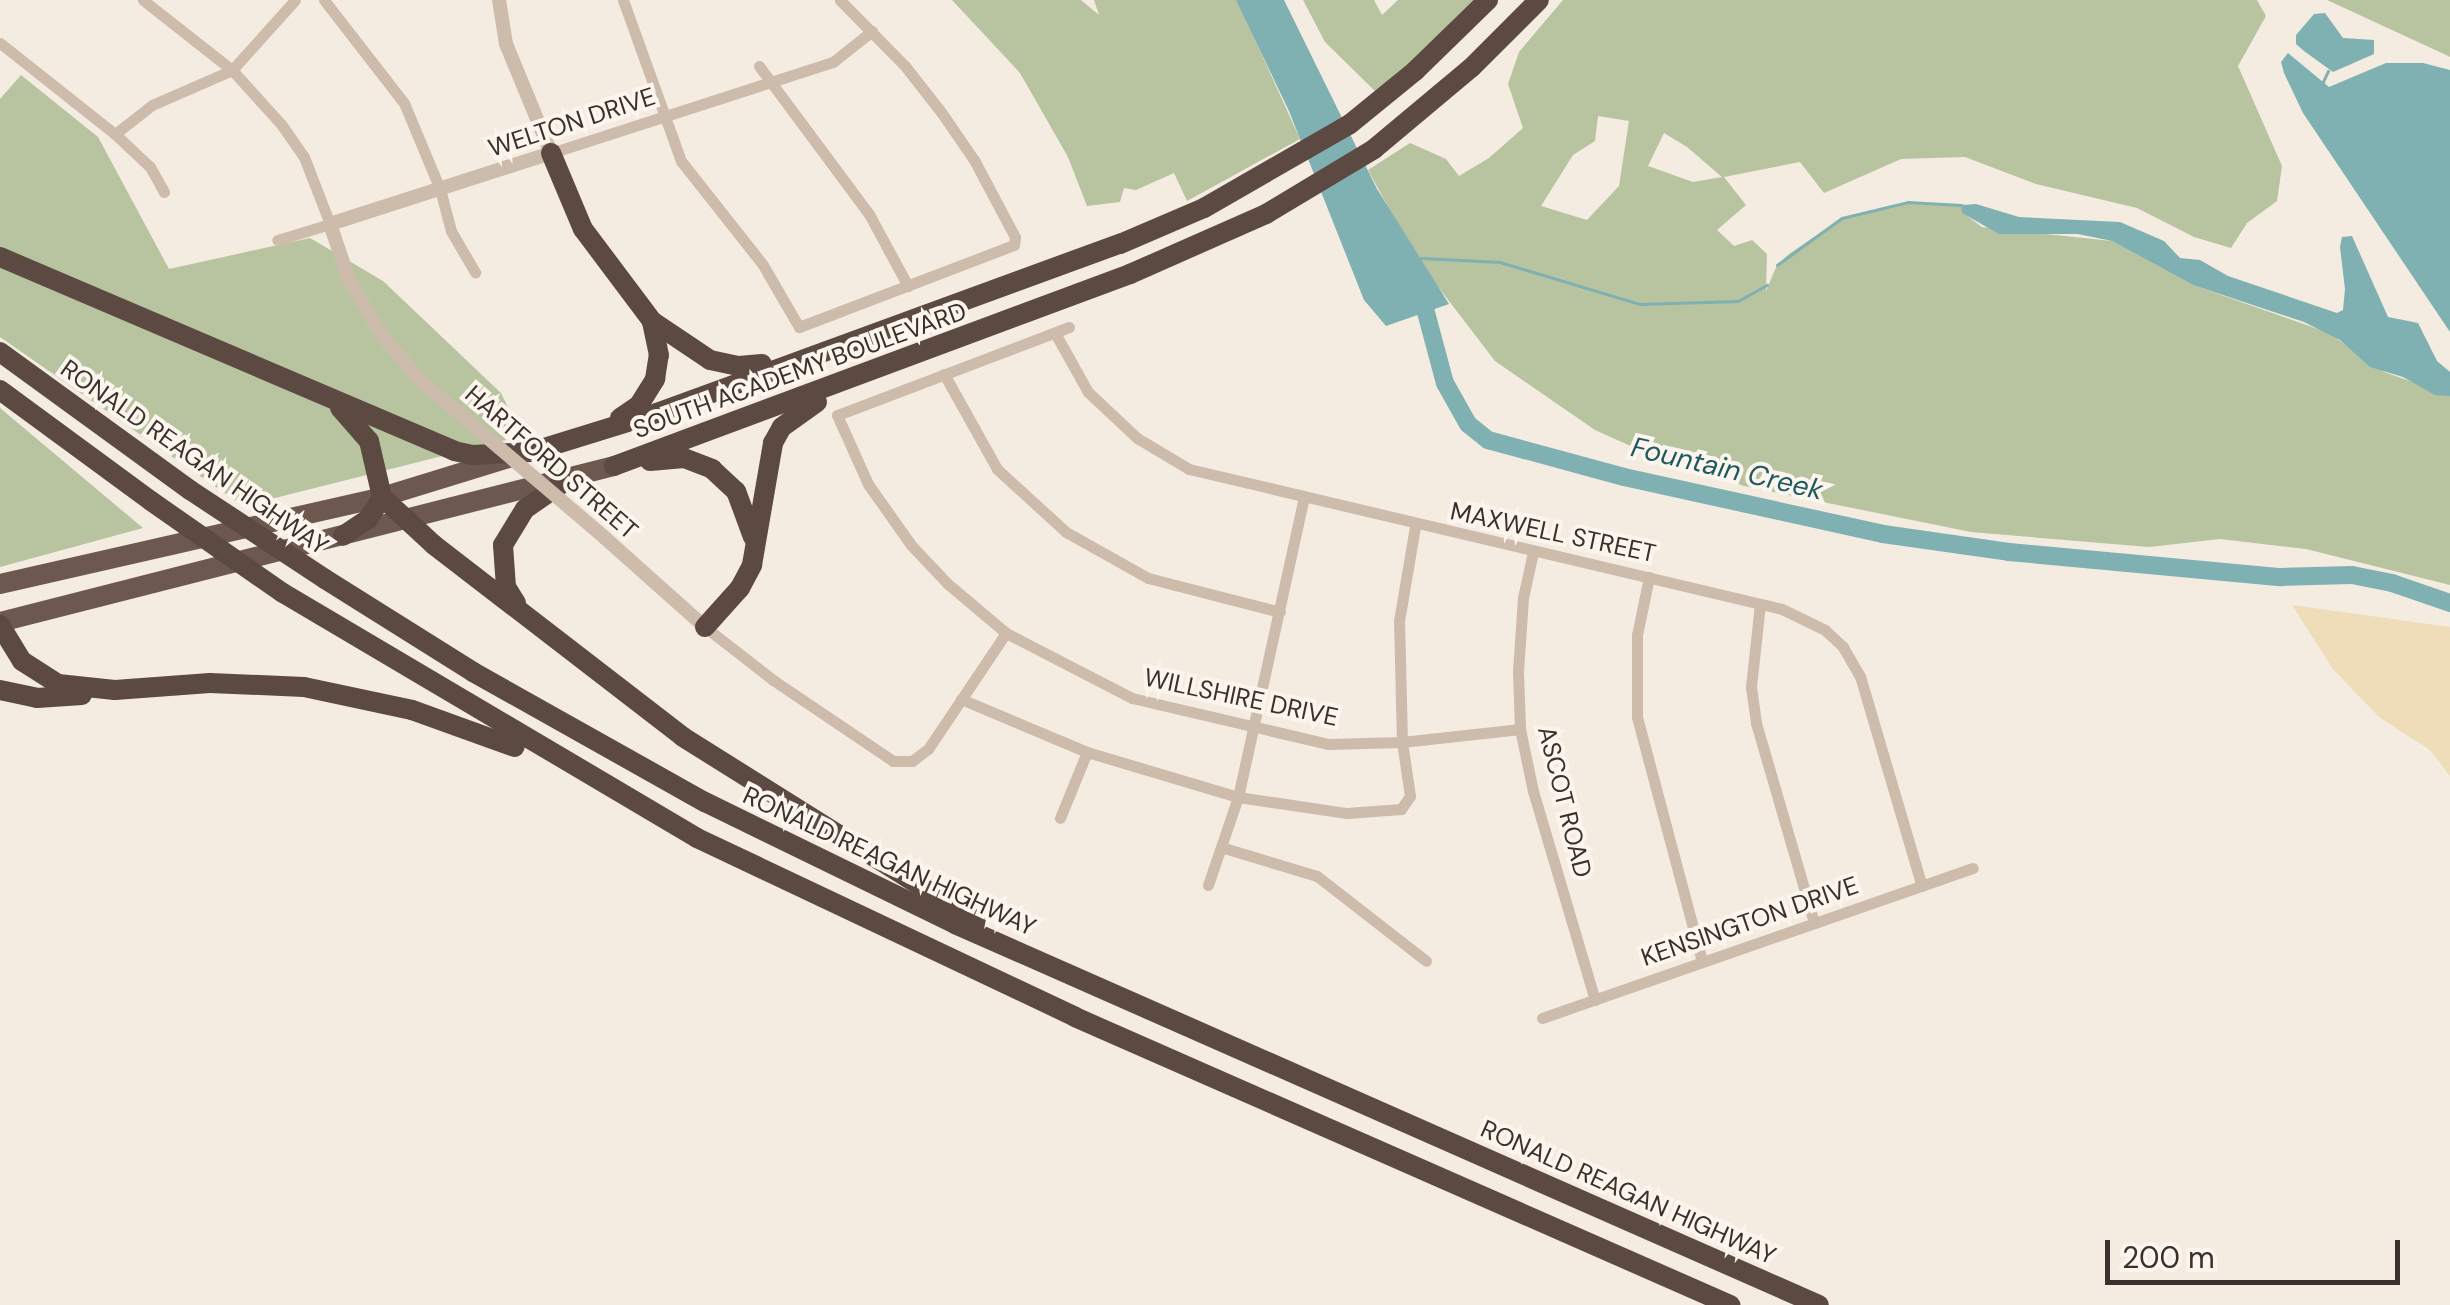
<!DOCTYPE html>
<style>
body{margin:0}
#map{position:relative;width:2450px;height:1305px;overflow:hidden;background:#f4ebe1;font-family:"DM Sans",sans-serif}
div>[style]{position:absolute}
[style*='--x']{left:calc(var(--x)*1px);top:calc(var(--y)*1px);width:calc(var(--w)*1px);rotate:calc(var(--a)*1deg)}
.green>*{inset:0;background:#b8c4a0}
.sand>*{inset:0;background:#efdcb8}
.water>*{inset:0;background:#7fb0b2}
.stream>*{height:2.5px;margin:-1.25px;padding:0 1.25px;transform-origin:1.25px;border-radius:1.25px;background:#7fb0b2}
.river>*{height:18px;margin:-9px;padding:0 9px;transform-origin:9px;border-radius:9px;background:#7fb0b2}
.minor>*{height:11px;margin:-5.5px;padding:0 5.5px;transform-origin:5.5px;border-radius:5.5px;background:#cdbbac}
.tertiary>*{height:14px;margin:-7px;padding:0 7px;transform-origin:7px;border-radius:7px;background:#cdbbac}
.trunk>*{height:20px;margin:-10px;padding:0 10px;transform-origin:10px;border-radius:10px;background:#6c584f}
.motorway>*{height:20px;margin:-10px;padding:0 10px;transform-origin:10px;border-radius:10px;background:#5c4a42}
.tertiary-bridge>*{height:14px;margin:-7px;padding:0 7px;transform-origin:7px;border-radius:7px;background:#cdbbac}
.motorway-bridge>*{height:20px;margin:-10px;padding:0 10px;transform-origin:10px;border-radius:10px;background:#5c4a42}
span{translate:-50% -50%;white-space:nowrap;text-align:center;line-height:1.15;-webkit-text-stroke:8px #fbf5ee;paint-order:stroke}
.street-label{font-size:25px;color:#3b302b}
.water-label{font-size:28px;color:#1f5a5e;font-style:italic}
.scale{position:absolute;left:2105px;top:1240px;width:295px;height:45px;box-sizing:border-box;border:5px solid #3b302b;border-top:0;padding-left:12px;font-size:30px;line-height:35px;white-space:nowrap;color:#3b302b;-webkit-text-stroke:8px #fbf5ee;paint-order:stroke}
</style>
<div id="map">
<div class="green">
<div style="clip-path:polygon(952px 0,1081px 0,1099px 15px,1094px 0,1237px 0,1300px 139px,1187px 201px,1174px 173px,1136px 190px,1124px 188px,1120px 202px,1087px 206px,1068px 157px,1020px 73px)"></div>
<div style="clip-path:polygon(1303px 0,1374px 0,1382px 15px,1398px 0,1481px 0,1376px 92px,1325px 42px)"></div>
<div style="clip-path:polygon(evenodd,1563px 0,2257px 0,2266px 16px,2238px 66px,2282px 166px,2277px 201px,2247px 223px,2231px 248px,2194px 237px,2137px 208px,2036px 184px,1965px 157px,1901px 159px,1824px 193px,1800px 162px,1724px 177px,1746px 205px,1717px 230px,1734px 246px,1752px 240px,1767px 254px,1766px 291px,1777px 265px,1789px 254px,1842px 218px,1908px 202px,1961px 205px,1963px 213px,1982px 227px,2112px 241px,2193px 285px,2329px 333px,2384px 372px,2450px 395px,2450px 585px,2306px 549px,2220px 539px,2149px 547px,1971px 532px,1744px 486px,1653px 456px,1595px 430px,1495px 361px,1416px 258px,1368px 170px,1410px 143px,1446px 159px,1459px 176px,1489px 158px,1523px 128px,1508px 84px,1519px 52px,1563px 0,1598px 116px,1629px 121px,1619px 186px,1587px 220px,1541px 206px,1573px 155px,1595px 141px,1598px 116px,1563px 0,1664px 133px,1687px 147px,1722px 177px,1693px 182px,1648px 166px,1664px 133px)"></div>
<div style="clip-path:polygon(2327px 0,2450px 0,2450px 57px,2444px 54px)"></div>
<div style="clip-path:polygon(21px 75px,98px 137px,169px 269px,310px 238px,383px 281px,501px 393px,522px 436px,243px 506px,0 337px,0 99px)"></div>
<div style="clip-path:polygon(0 408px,143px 528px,0 567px)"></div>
</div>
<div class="sand">
<div style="clip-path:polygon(2292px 605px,2450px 627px,2450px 776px,2430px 750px,2379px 717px,2333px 669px)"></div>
</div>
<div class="water">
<div style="clip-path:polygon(1236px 0,1284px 0,1377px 189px,1449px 304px,1386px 326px,1364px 300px,1289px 111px)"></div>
<div style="clip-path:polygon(2325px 13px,2343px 38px,2374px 40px,2374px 54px,2333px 72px,2304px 51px,2296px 44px,2296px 35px,2314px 14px)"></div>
<div style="clip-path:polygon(2288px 53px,2329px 87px,2386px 63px,2423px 63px,2450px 70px,2450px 332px,2303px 113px,2284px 73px,2281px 62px)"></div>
<div style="clip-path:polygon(1976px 204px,2019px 217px,2120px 222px,2164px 241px,2180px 258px,2200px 260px,2228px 276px,2337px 313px,2343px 310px,2345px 289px,2340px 247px,2342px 237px,2352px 236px,2388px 317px,2418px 323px,2437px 361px,2450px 372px,2450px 396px,2435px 395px,2403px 377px,2370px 367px,2340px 340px,2304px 322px,2193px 285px,2112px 241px,2078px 234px,1999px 234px,1962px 213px,1961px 205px)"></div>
</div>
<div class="stream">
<div style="--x:2322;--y:84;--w:14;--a:-65"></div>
<div style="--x:1421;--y:258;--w:79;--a:2.9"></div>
<div style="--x:1500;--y:262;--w:146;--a:16.7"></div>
<div style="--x:1640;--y:304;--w:98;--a:-1.8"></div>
<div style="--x:1738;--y:301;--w:33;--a:-29"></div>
<div style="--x:1777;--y:265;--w:80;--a:-35.9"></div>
<div style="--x:1842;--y:218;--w:68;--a:-13.6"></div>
<div style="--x:1908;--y:202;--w:53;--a:3.2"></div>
</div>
<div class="river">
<div style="--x:1420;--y:290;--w:96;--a:75"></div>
<div style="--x:1445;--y:383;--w:47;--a:60.7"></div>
<div style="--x:1468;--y:424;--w:26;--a:39"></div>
<div style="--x:1488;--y:440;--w:141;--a:15.2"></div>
<div style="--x:1624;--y:477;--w:265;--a:12.4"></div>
<div style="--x:1883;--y:534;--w:127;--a:8.1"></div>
<div style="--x:2009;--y:552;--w:273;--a:5.3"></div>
<div style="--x:2281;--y:577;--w:71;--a:-1.6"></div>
<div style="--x:2352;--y:575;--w:41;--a:11.3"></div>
<div style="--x:2392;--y:583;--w:61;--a:19"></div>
</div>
<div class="minor">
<div style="--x:143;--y:0;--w:113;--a:38.2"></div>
<div style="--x:232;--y:70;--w:73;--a:47.8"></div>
<div style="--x:281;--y:124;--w:40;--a:55.1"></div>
<div style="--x:304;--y:157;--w:72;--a:68.8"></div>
<div style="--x:330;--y:224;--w:55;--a:163.2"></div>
<div style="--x:324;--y:0;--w:130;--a:52.2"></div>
<div style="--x:404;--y:103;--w:93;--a:67.3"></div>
<div style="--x:440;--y:189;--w:43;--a:75.3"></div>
<div style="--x:451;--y:231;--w:48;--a:59.7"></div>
<div style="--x:623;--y:0;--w:171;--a:70.2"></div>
<div style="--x:681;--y:161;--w:132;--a:51.7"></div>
<div style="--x:763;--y:265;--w:72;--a:59.9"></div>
<div style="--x:799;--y:327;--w:230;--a:-20.9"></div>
<div style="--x:1014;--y:245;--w:8;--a:-83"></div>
<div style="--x:1015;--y:237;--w:87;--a:-118"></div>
<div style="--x:974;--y:160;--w:58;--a:-124.5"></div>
<div style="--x:941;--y:112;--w:58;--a:-128"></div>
<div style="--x:905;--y:66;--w:93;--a:-134.6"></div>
<div style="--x:0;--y:43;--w:147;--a:38.4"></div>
<div style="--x:759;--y:66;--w:184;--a:53.4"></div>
<div style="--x:869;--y:214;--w:82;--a:61.6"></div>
<div style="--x:551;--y:153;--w:296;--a:-17.9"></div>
<div style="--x:833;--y:62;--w:50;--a:-38.5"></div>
<div style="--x:164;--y:192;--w:29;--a:-119"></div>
<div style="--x:150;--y:167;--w:48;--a:-136.7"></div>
<div style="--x:115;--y:134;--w:47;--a:-38.1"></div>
<div style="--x:152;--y:105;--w:87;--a:-23.6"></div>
<div style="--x:232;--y:70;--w:94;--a:-48"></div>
<div style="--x:1069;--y:327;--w:248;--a:159.2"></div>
<div style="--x:837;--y:415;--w:76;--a:65.8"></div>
<div style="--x:868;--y:484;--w:75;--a:54.8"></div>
<div style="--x:911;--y:545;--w:54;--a:46.5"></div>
<div style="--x:948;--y:584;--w:76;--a:40.2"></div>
<div style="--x:1006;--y:633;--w:142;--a:27.3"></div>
<div style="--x:1132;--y:698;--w:201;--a:13.2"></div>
<div style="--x:1328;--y:744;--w:74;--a:-1.5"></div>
<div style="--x:1402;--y:742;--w:119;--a:-6.3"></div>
<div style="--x:1055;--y:333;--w:68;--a:60.8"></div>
<div style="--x:1088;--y:392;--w:67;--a:43.2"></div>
<div style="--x:1137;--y:438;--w:61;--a:30.8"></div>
<div style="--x:1189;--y:469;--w:609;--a:13.28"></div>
<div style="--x:1782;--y:609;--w:48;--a:26"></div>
<div style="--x:1825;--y:630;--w:25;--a:43"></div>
<div style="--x:1843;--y:647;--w:34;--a:60"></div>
<div style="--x:1860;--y:676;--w:219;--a:73.6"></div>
<div style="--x:944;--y:374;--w:109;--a:60.8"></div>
<div style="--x:997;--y:469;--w:93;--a:42.4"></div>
<div style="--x:1066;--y:532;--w:94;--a:29.3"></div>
<div style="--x:1148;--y:578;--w:136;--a:14.4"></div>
<div style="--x:1533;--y:552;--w:47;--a:102.3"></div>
<div style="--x:1523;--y:598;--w:73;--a:93.9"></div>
<div style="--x:1518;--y:671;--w:58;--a:88"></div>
<div style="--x:1520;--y:729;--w:63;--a:78.2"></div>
<div style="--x:1533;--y:791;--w:218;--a:73.5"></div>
<div style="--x:1649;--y:577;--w:59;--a:101.7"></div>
<div style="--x:1637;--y:635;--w:82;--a:90"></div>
<div style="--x:1637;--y:717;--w:253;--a:75.1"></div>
<div style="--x:1760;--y:604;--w:83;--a:96.2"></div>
<div style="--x:1751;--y:687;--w:36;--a:82"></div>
<div style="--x:1756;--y:723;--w:208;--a:73.8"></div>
<div style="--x:705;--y:627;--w:86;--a:37.9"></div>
<div style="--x:773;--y:680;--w:145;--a:34"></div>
<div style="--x:893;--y:761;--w:19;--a:0"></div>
<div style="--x:912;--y:761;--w:20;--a:-37"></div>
<div style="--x:928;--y:749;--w:140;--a:-56.1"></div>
<div style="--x:961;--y:699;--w:137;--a:22.8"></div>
<div style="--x:1087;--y:752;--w:158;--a:16.6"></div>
<div style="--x:1238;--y:797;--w:110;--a:8.4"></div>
<div style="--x:1347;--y:813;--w:54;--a:-4.2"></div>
<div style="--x:1401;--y:809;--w:16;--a:-55"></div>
<div style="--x:1410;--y:796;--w:55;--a:-98.4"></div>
<div style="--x:1402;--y:742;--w:121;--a:-91.4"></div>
<div style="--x:1399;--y:621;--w:96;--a:-80.4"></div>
<div style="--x:1060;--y:818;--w:71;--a:-67.8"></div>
<div style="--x:1224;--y:848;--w:97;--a:16.8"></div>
<div style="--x:1317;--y:876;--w:138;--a:37.9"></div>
<div style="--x:1208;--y:885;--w:93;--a:-71.2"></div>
<div style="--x:1238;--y:797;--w:306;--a:-77.6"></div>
<div style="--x:1542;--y:1018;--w:456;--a:-19.2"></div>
</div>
<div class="tertiary">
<div style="--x:422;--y:382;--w:60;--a:-130.9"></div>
<div style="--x:383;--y:337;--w:66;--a:-120.8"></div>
<div style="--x:349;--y:280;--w:59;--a:-108.7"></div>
<div style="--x:330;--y:224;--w:232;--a:-17.8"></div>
<div style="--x:551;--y:153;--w:118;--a:-112.4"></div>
<div style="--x:506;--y:44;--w:45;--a:-99"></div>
<div style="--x:605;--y:538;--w:134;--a:41.7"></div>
</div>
<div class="trunk">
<div style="--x:0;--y:584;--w:392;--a:-12.8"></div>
<div style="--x:382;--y:497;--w:136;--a:-17.1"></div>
<div style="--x:0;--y:622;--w:634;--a:-14.26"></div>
</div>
<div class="motorway">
<div style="--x:551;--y:153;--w:82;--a:67.2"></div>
<div style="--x:583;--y:229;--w:115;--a:53.1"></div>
<div style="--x:652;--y:321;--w:70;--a:33.9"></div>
<div style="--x:710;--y:360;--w:30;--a:12"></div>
<div style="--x:739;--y:366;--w:23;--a:-5"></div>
<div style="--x:0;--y:257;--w:494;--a:23.1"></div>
<div style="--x:454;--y:451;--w:19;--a:12"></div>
<div style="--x:473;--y:455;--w:58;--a:-3"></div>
<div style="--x:531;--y:452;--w:132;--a:-17.2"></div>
<div style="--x:657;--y:413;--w:493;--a:-20.1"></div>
<div style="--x:1120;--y:244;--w:91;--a:-23.2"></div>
<div style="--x:1204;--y:208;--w:168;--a:-29.9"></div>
<div style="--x:1350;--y:124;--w:84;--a:-39.2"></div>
<div style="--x:1415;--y:71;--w:102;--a:-44.2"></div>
<div style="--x:0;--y:352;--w:235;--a:36"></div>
<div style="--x:0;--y:390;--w:187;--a:36.3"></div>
<div style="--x:340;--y:408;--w:44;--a:48.7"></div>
<div style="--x:369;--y:441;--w:57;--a:76.9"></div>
<div style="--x:382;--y:497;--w:26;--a:122"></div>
<div style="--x:368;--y:519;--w:30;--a:146"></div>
<div style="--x:620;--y:418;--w:23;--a:-34"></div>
<div style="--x:639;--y:405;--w:31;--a:-58"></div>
<div style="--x:655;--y:379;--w:24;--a:-81"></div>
<div style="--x:659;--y:355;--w:35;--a:-102"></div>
<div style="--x:650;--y:461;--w:34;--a:-5"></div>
<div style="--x:684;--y:458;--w:30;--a:21"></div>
<div style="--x:712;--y:469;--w:33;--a:43"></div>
<div style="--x:736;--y:491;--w:49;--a:69.7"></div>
<div style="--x:614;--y:466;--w:551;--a:-20.41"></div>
<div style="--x:1130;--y:274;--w:149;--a:-23.8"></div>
<div style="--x:1266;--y:214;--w:126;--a:-31"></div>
<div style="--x:1374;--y:149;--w:126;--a:-39.9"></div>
<div style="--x:1471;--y:68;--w:96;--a:-45"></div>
<div style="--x:382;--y:497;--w:71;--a:42.7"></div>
<div style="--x:434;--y:545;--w:314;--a:37.6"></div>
<div style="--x:683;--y:737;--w:346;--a:32.1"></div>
<div style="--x:325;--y:579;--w:175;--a:32.1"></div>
<div style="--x:473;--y:672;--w:266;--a:29.3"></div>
<div style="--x:705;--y:802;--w:278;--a:26"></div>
<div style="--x:955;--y:924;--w:944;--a:23.8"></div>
<div style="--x:283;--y:593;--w:481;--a:30.6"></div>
<div style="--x:697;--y:838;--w:418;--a:25.3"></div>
<div style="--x:1075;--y:1017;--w:716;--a:23.73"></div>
<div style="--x:516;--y:603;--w:19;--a:-122"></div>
<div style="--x:506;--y:587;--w:42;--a:-94.1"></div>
<div style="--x:503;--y:545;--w:42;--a:-58.6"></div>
<div style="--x:525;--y:509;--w:47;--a:-34.7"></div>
<div style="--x:0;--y:625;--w:42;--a:58.6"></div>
<div style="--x:22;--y:661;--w:43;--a:32.6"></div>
<div style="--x:58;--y:684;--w:57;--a:6"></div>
<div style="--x:115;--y:690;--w:95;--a:-4.2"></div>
<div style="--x:210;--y:683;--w:94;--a:2.4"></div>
<div style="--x:304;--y:687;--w:110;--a:12"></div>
<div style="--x:412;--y:710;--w:109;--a:19.8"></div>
<div style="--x:705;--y:627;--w:52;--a:-48.1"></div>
<div style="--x:740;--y:588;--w:26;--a:-62"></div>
<div style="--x:752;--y:565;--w:124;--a:-80.2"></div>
<div style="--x:773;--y:443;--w:18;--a:-61"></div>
<div style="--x:782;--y:427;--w:43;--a:-35.5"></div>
<div style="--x:0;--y:690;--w:38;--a:12"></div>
<div style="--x:37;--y:698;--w:45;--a:-3.8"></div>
</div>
<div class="tertiary-bridge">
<div style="--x:422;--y:382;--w:240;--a:40.4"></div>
</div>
<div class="motorway-bridge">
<div style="--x:190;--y:490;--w:162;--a:33.4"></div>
<div style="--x:151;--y:501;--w:161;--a:34.9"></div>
</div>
<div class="street-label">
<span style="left:572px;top:123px;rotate:-18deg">WELTON DRIVE</span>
<span style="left:800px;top:371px;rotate:-20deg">SOUTH ACADEMY BOULEVARD</span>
<span style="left:194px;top:458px;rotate:35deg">RONALD REAGAN HIGHWAY</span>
<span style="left:551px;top:463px;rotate:41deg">HARTFORD STREET</span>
<span style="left:1553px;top:533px;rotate:12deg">MAXWELL STREET</span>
<span style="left:1241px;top:698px;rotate:12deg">WILLSHIRE DRIVE</span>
<span style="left:1564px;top:802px;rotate:76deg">ASCOT ROAD</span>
<span style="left:889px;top:862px;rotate:25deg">RONALD REAGAN HIGHWAY</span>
<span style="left:1750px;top:922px;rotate:-19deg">KENSINGTON DRIVE</span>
<span style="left:1628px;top:1193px;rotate:24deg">RONALD REAGAN HIGHWAY</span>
</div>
<div class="water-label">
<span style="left:1727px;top:469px;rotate:13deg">Fountain Creek</span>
</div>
<div class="scale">200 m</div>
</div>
